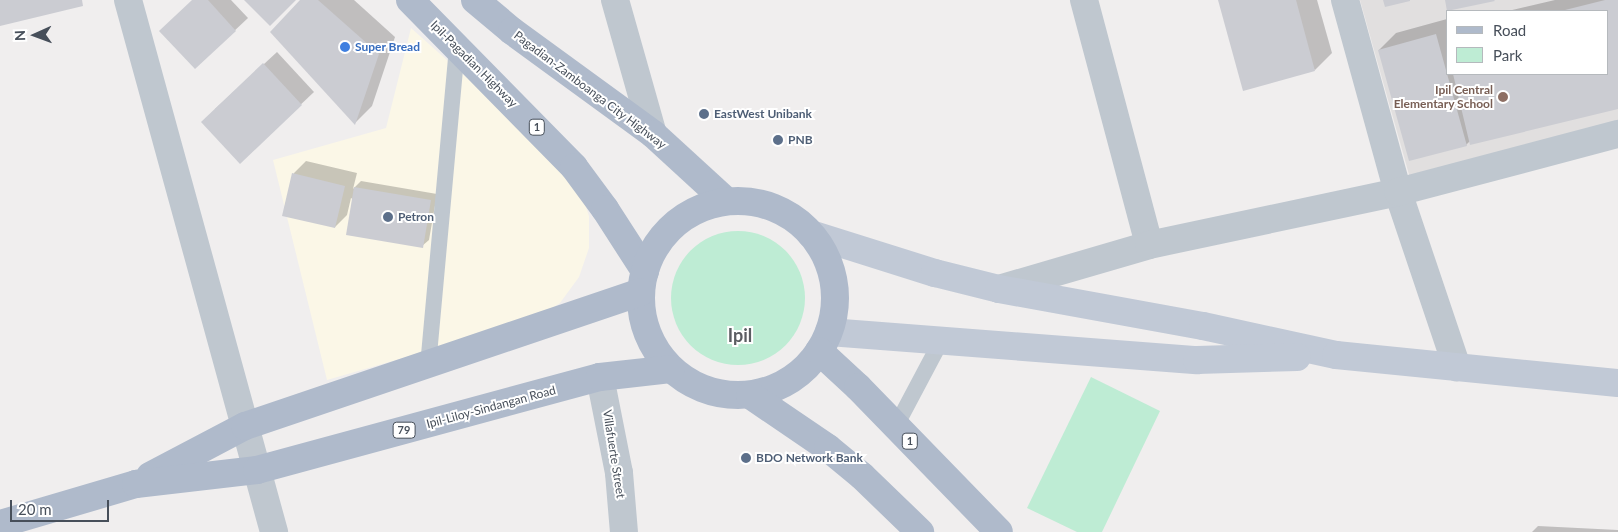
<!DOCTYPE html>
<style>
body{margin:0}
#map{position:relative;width:1618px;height:532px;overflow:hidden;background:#f0eeee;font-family:Lato,sans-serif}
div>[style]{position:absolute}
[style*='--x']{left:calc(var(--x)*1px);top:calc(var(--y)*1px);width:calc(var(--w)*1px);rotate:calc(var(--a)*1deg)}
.commercial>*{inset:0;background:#fbf7e7}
.education>*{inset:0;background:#e1dfdf}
.green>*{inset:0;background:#beecd4}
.round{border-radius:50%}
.shadow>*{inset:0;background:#0003}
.building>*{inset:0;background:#cbccd2}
.lane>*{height:16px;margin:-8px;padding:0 8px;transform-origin:8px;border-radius:8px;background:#bfc7cf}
.street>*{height:28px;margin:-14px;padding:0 14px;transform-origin:14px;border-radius:14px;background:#bfc7cf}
.secondary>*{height:28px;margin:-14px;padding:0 14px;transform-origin:14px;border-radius:14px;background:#c1c9d6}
.primary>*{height:28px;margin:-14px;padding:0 14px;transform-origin:14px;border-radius:14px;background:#afbacb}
.primary>.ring{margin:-14px;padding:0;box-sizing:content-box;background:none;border:28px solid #afbacb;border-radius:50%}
.dots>*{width:14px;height:14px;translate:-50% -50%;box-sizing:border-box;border:2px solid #fff;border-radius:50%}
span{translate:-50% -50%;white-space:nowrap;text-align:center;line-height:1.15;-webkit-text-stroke:4px #fff;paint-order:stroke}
.shield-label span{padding:1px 4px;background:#fff;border:1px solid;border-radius:4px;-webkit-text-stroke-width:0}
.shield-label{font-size:11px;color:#474f5a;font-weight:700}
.shop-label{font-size:12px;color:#366cbe;font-weight:700}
.left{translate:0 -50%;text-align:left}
.street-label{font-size:12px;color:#474f5a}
.education-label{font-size:12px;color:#785e54;font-weight:700}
.right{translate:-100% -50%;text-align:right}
.service-label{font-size:12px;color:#4e5e75;font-weight:700}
.district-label{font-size:18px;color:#5b5d62;font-weight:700}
.legend{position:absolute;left:1446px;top:10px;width:162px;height:65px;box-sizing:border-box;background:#fff;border:1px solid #b5b9bd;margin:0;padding:6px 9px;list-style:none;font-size:15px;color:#474f5a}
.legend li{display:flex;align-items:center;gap:10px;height:25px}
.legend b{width:25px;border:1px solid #b5b9bd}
.north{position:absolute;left:10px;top:10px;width:50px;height:50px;-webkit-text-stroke:4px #fff;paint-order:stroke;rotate:268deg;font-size:14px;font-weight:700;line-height:20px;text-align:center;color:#474f5a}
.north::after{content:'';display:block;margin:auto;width:18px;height:22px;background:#474f5a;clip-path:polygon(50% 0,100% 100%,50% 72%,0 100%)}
.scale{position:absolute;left:10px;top:500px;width:99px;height:22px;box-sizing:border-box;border:2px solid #474f5a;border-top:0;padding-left:6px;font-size:15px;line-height:18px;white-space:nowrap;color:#474f5a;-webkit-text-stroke:4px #fff;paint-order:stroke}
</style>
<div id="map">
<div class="commercial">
<div style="clip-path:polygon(411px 28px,560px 161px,579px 186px,589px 216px,589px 248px,579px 277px,560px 303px,534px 320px,327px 380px,273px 160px,386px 128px)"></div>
</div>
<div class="education">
<div style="clip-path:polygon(evenodd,1360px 0,1618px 0,1618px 121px,1410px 178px,1360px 0,1447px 11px,1607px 11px,1607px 74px,1447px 74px,1447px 11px)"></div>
</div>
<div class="green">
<div class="round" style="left:671px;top:231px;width:134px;height:134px"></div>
<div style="clip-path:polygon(1091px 377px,1160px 411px,1102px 532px,1077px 532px,1027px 508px)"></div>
</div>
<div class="shadow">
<div style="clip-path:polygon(193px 0,231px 0,248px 18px,195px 68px)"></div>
<div style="clip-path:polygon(302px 0,354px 0,395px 37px,372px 106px,355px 123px)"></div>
<div style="clip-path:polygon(1219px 0,1317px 0,1332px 53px,1315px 70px)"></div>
<div style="clip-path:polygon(1555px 0,1618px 0,1618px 108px,1470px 141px,1466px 145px,1379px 50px,1396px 33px,1447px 19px,1447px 74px,1607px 74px,1607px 11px,1508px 11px)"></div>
<div style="clip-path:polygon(277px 52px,314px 92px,240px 162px,215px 109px)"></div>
<div style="clip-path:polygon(306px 161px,357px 173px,353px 189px,361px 181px,437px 194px,429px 240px,422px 246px,351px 198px,347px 215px,335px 227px,283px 215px,294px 173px)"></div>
<div style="clip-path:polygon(1538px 526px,1618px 530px,1618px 532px,1532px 532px)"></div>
</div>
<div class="building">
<div style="clip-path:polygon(0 0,82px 0,83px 6px,0 26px)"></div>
<div style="clip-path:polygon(192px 0,208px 0,236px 31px,195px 69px,159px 31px)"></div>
<div style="clip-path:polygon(244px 0,296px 0,270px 26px)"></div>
<div style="clip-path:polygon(300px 0,318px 0,379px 54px,355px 125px,270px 32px)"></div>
<div style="clip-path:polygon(1218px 0,1296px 0,1315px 71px,1243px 91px)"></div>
<div style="clip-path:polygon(1383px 0,1410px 0,1410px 1px,1385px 7px)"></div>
<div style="clip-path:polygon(1445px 0,1494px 0,1495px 1px,1447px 11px)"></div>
<div style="clip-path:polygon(1605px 0,1618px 0,1618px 109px,1470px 145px,1453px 74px,1607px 74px,1607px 11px,1561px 11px)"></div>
<div style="clip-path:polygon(1436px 34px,1467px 146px,1409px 161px,1378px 50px)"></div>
<div style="clip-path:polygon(263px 63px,302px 105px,240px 164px,201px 122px)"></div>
<div style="clip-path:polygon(292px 173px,345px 186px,335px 228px,282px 216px)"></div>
<div style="clip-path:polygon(354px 187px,431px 200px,423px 248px,346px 235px)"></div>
</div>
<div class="lane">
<div style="--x:428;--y:366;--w:319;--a:-84.8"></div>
<div style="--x:896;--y:426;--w:96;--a:-62.1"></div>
</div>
<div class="street">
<div style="--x:128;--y:0;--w:552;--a:74.65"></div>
<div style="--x:615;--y:0;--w:139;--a:74.2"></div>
<div style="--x:1084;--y:0;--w:253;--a:75.1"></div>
<div style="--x:1345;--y:0;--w:199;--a:74.6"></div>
<div style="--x:1398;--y:192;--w:185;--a:71.4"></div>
<div style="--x:999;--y:289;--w:156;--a:-16.3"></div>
<div style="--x:1149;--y:245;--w:255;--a:-12"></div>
<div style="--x:1398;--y:192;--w:228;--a:-14.8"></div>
<div style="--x:600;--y:377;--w:98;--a:78.8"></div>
<div style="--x:619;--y:473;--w:59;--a:85.2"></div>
</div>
<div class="secondary">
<div style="--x:811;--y:234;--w:130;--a:17.5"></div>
<div style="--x:935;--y:273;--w:66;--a:14"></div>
<div style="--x:999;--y:289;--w:207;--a:10.3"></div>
<div style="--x:1203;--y:326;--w:136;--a:12.3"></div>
<div style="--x:1336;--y:355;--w:283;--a:5.7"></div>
<div style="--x:829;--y:332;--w:369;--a:4.4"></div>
<div style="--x:1197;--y:360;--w:100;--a:-1.7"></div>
</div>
<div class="primary">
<div style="--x:410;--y:0;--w:234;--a:45.5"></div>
<div style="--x:574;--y:167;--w:52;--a:53.6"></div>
<div style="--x:605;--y:209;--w:74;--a:57.2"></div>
<div style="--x:475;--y:0;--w:48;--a:40"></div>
<div style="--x:512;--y:31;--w:175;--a:36.1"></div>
<div style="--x:653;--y:134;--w:99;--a:42.5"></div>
<div class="ring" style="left:641px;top:201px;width:166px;height:166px"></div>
<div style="--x:819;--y:351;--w:53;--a:42.7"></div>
<div style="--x:858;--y:387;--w:202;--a:45.8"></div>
<div style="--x:750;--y:395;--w:94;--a:34.2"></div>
<div style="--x:828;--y:448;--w:44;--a:39.5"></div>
<div style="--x:862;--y:476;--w:81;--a:44"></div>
<div style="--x:150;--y:476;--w:107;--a:-27.8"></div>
<div style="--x:245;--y:426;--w:418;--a:-18.7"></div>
<div style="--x:0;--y:524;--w:142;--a:-16.4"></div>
<div style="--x:136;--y:484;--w:122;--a:-6.6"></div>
<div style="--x:257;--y:470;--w:355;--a:-15.2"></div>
<div style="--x:600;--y:377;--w:71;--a:-6.4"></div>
</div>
<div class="dots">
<div style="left:345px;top:47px;background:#3f7fe0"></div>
<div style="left:1503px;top:97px;background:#8d6e63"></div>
<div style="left:704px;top:114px;background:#5c6f8a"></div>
<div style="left:778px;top:140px;background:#5c6f8a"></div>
<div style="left:388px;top:217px;background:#5c6f8a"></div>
<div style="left:746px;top:458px;background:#5c6f8a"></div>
</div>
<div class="shield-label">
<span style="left:537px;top:127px">1</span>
<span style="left:404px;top:430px">79</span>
<span style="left:910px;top:441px">1</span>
</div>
<div class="shop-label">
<span class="left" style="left:355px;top:47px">Super Bread</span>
</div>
<div class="street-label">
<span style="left:474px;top:64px;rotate:45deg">Ipil-Pagadian Highway</span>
<span style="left:590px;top:90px;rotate:37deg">Pagadian-Zamboanga City Highway</span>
<span style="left:491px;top:407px;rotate:-15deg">Ipil-Liloy-Sindangan Road</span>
<span style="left:614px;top:454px;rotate:81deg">Villafuerte Street</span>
</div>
<div class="education-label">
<span class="right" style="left:1493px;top:97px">Ipil Central<br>Elementary School</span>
</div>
<div class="service-label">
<span class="left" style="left:714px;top:114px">EastWest Unibank</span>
<span class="left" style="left:788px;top:140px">PNB</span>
<span class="left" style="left:398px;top:217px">Petron</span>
<span class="left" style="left:756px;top:458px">BDO Network Bank</span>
</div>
<div class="district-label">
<span style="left:740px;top:335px">Ipil</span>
</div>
<ul class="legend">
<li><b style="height:6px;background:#afbacb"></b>Road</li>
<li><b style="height:14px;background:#beecd4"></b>Park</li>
</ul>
<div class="north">N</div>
<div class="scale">20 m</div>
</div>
